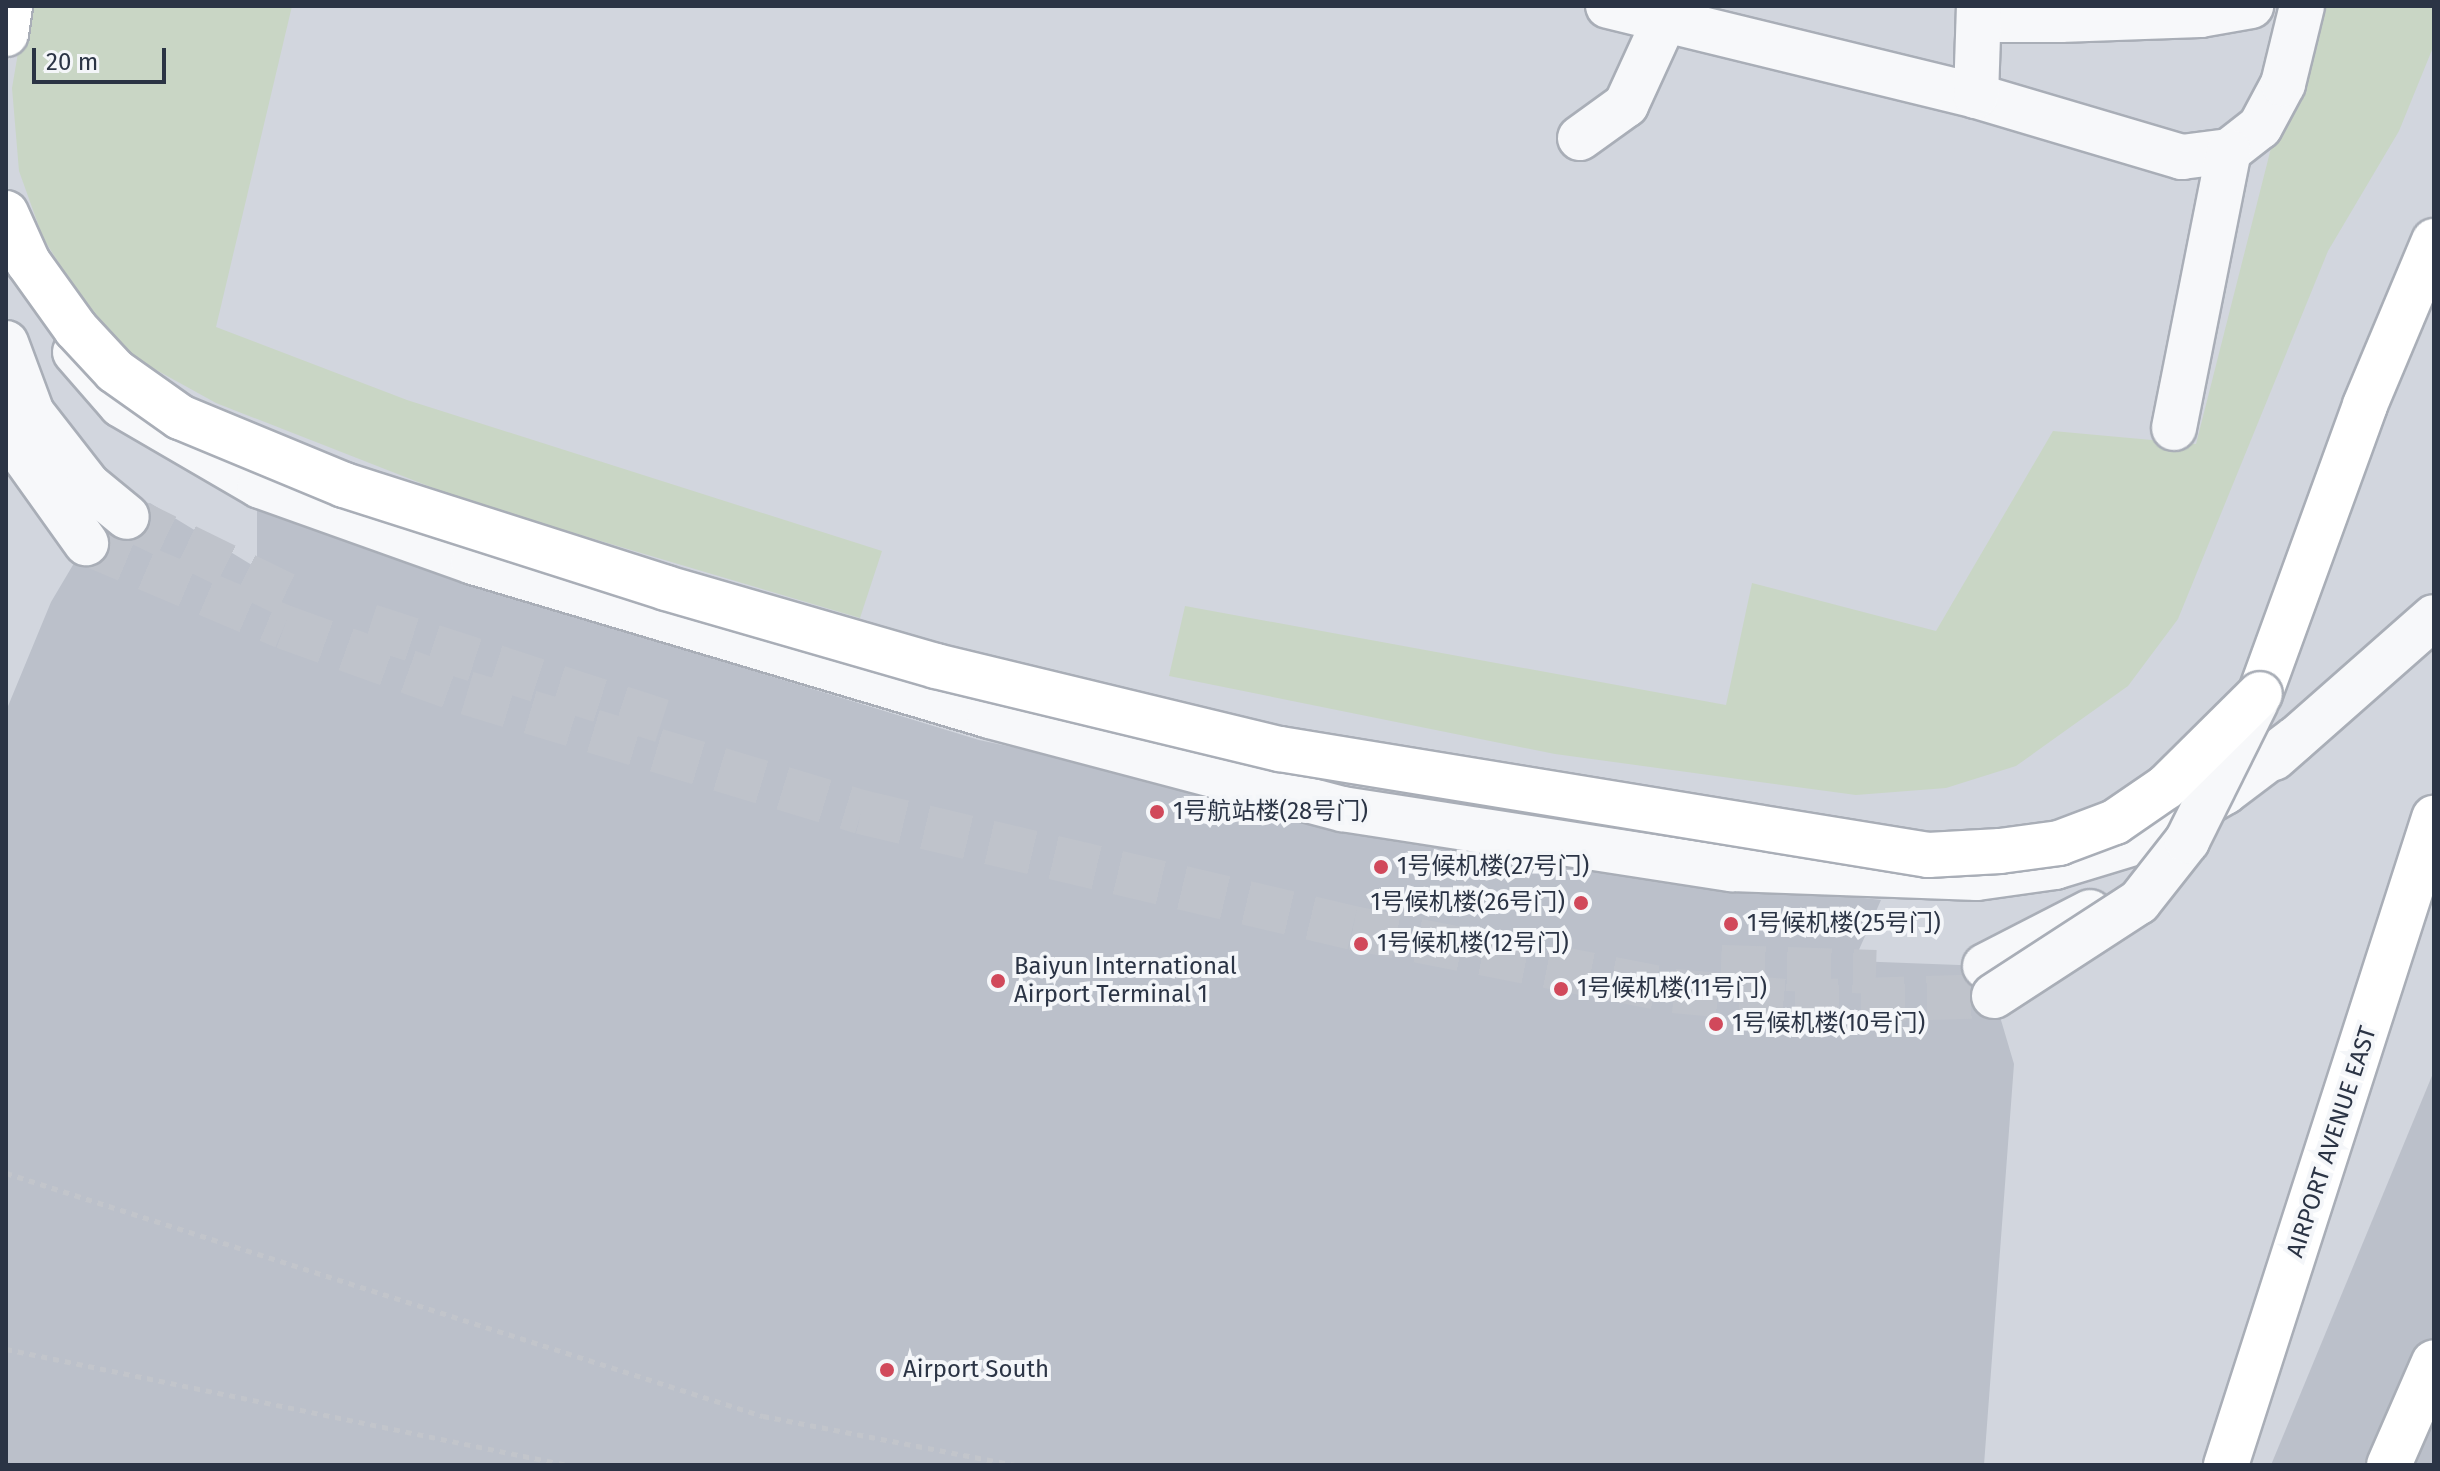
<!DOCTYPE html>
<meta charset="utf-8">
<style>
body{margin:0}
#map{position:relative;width:2440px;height:1471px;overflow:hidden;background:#e4e7ec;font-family:"Fira Sans","Noto Sans SC",sans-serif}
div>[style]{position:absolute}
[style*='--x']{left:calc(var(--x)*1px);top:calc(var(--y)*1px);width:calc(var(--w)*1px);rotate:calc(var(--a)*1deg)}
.built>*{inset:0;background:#d2d6de}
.green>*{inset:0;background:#c9d6c5}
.building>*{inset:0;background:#bbc0ca}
.minor-tunnel>*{height:44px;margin-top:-22px;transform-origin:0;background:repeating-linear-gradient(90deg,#bfc3cb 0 44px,transparent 0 66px)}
.path>*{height:5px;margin-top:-2.5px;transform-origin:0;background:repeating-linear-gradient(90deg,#c2c5cb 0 6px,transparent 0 12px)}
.roads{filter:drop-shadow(2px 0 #a9aeb7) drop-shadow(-2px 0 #a9aeb7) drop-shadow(0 2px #a9aeb7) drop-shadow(0 -2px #a9aeb7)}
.minor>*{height:44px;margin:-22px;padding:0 22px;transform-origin:22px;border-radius:22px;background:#f7f8fa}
.major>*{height:44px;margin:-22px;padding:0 22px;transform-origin:22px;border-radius:22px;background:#fff}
.highway>*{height:44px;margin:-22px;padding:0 22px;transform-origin:22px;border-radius:22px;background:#fff}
.path-bridge>*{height:5px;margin-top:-2.5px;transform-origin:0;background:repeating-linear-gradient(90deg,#c2c5cb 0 6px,transparent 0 12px)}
.bridges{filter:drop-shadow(2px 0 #a9aeb7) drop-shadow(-2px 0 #a9aeb7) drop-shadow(0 2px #a9aeb7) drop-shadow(0 -2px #a9aeb7)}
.minor-bridge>*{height:44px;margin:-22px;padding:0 22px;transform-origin:22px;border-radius:22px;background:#f7f8fa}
.major-bridge>*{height:44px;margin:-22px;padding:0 22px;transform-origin:22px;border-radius:22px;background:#fff}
.dots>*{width:22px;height:22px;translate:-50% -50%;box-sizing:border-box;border:4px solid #f4f6f9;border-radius:50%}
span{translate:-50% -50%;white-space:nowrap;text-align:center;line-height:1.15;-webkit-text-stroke:8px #f4f6f9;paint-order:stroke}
.poi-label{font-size:24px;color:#2b3445}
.left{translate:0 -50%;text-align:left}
.right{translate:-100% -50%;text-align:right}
.street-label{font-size:24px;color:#2b3445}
.frame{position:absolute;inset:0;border:8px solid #2b3445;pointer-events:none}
.scale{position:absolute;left:32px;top:48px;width:134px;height:36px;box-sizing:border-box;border:4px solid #2b3445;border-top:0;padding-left:10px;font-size:24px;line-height:28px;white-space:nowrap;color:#2b3445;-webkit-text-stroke:6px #f4f6f9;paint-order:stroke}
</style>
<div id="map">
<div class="built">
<div style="clip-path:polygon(6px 6px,2434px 6px,2434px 1465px,6px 1465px)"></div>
</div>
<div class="green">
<div style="clip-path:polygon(26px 6px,292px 6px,216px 327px,407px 400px,882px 551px,860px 618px,469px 502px,216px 403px,111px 345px,43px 238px,19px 171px,12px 88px)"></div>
<div style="clip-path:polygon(2307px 6px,2434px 6px,2434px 45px,2399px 131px,2328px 251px,2178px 619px,2128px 686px,2016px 766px,1946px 788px,1856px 795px,1555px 754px,1169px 676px,1185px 606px,1726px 705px,1752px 583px,1936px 631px,2053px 431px,2196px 444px)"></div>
</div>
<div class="building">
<div style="clip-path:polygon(257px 496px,532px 603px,979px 740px,1530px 858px,1881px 900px,1854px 961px,1985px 966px,2014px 1064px,1984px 1465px,6px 1465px,6px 711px,51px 602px,86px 543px,150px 503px,257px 568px)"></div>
<div style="clip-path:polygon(2434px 1071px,2434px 1465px,2271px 1465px)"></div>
</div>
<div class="minor-tunnel">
<div style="--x:127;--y:517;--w:182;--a:26.1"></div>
<div style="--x:86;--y:543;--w:215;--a:23"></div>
<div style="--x:284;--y:627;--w:195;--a:19.8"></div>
<div style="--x:467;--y:693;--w:412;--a:16.8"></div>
<div style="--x:861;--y:812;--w:505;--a:13.27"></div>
<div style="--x:1353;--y:928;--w:327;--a:11.1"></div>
<div style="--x:1674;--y:991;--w:121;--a:5.2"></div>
<div style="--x:1795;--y:1002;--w:199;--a:-1.7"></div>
<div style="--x:370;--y:626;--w:307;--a:18"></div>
<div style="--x:1721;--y:967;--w:155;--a:1.8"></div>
</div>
<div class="path">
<div style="--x:6;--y:1349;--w:573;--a:11.68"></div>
</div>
<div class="roads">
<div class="minor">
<div style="--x:1608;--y:6;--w:379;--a:13.7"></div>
<div style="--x:1976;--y:96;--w:215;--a:16.5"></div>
<div style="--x:2182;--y:157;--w:47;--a:-7.3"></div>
<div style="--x:2229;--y:151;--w:39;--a:-38"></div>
<div style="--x:2260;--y:127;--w:49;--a:-61.9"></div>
<div style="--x:2283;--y:84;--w:80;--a:-76.3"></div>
<div style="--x:2059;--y:6;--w:14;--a:86"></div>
<div style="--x:2060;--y:20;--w:140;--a:-2"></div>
<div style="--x:2200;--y:15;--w:52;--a:-10"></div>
<div style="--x:1979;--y:20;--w:81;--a:0"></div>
<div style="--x:1976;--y:96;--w:90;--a:-88.1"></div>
<div style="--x:1580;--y:138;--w:57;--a:-35.7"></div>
<div style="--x:1626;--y:105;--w:94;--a:-65.4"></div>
<div style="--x:6;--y:343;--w:75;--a:69.6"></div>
<div style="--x:32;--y:413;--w:91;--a:52.1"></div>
<div style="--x:88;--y:485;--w:50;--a:39.4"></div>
<div style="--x:75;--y:352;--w:70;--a:49"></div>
<div style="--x:121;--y:405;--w:161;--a:30.2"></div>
<div style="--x:260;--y:486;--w:226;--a:19.6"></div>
<div style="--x:473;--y:562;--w:539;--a:16.59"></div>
<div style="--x:990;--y:716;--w:365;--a:14.8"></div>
<div style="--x:1343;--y:809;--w:394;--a:8.8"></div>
<div style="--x:1732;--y:869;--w:245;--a:2.1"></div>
<div style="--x:1977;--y:878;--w:79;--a:-8"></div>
<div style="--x:2055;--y:867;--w:86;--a:-17"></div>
<div style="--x:2137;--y:842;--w:101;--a:-29.6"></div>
<div style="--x:2225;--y:792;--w:88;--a:-37.1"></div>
<div style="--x:2174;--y:428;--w:282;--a:-78.8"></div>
<div style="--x:6;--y:431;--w:138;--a:54.5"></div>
<div style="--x:2274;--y:758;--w:213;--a:-41.4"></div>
<div style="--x:1985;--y:966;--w:118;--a:-27.2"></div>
</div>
<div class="major">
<div style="--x:6;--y:34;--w:28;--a:-82"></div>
<div style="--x:2260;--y:694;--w:307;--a:-70"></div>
<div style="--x:2365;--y:405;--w:178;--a:-67.2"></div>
<div style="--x:2389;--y:1465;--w:112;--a:-66.4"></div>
</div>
<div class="highway">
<div style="--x:2226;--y:1465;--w:680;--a:-72.18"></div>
</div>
</div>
<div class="path-bridge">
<div style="--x:6;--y:1173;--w:795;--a:17.8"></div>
<div style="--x:763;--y:1416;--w:258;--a:11"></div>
</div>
<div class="bridges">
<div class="minor-bridge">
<div style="--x:1994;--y:996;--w:173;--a:-33"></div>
<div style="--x:2139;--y:902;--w:78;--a:-51.8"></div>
<div style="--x:2187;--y:841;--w:155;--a:-63.6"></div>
</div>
<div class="major-bridge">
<div style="--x:6;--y:213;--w:54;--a:65.8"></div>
<div style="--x:28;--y:262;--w:82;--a:54.4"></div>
<div style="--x:76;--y:329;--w:57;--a:47.1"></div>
<div style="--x:115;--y:371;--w:80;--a:35.3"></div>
<div style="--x:180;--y:417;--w:178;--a:22.5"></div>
<div style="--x:344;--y:485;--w:338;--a:17.7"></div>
<div style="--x:666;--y:588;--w:281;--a:16.1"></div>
<div style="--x:936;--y:666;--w:354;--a:13.6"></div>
<div style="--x:1280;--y:749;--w:657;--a:9.29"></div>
<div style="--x:1928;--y:855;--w:72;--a:-3.2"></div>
<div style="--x:2000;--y:851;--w:60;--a:-7.7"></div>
<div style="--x:2059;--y:843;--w:60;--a:-20.6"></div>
<div style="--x:2115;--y:822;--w:62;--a:-34.5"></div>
<div style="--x:2166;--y:787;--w:132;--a:-44.7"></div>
</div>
</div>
<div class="dots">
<div style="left:1157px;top:812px;background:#d1495b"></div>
<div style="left:1381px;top:867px;background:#d1495b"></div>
<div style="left:1581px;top:903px;background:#d1495b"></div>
<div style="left:1731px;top:924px;background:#d1495b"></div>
<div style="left:1361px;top:944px;background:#d1495b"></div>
<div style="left:998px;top:981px;background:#d1495b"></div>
<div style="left:1561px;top:989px;background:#d1495b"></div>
<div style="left:1716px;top:1024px;background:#d1495b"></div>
<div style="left:887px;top:1370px;background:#d1495b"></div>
</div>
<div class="poi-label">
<span class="left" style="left:1173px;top:812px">1号航站楼(28号门)</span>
<span class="left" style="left:1397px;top:867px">1号候机楼(27号门)</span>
<span class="right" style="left:1565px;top:903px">1号候机楼(26号门)</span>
<span class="left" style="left:1747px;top:924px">1号候机楼(25号门)</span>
<span class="left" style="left:1377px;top:944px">1号候机楼(12号门)</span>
<span class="left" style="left:1014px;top:981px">Baiyun International<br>Airport Terminal 1</span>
<span class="left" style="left:1577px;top:989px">1号候机楼(11号门)</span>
<span class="left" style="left:1732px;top:1024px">1号候机楼(10号门)</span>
<span class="left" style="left:903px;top:1370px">Airport South</span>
</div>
<div class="street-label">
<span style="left:2332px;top:1142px;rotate:-72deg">AIRPORT AVENUE EAST</span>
</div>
<div class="frame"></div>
<div class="scale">20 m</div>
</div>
